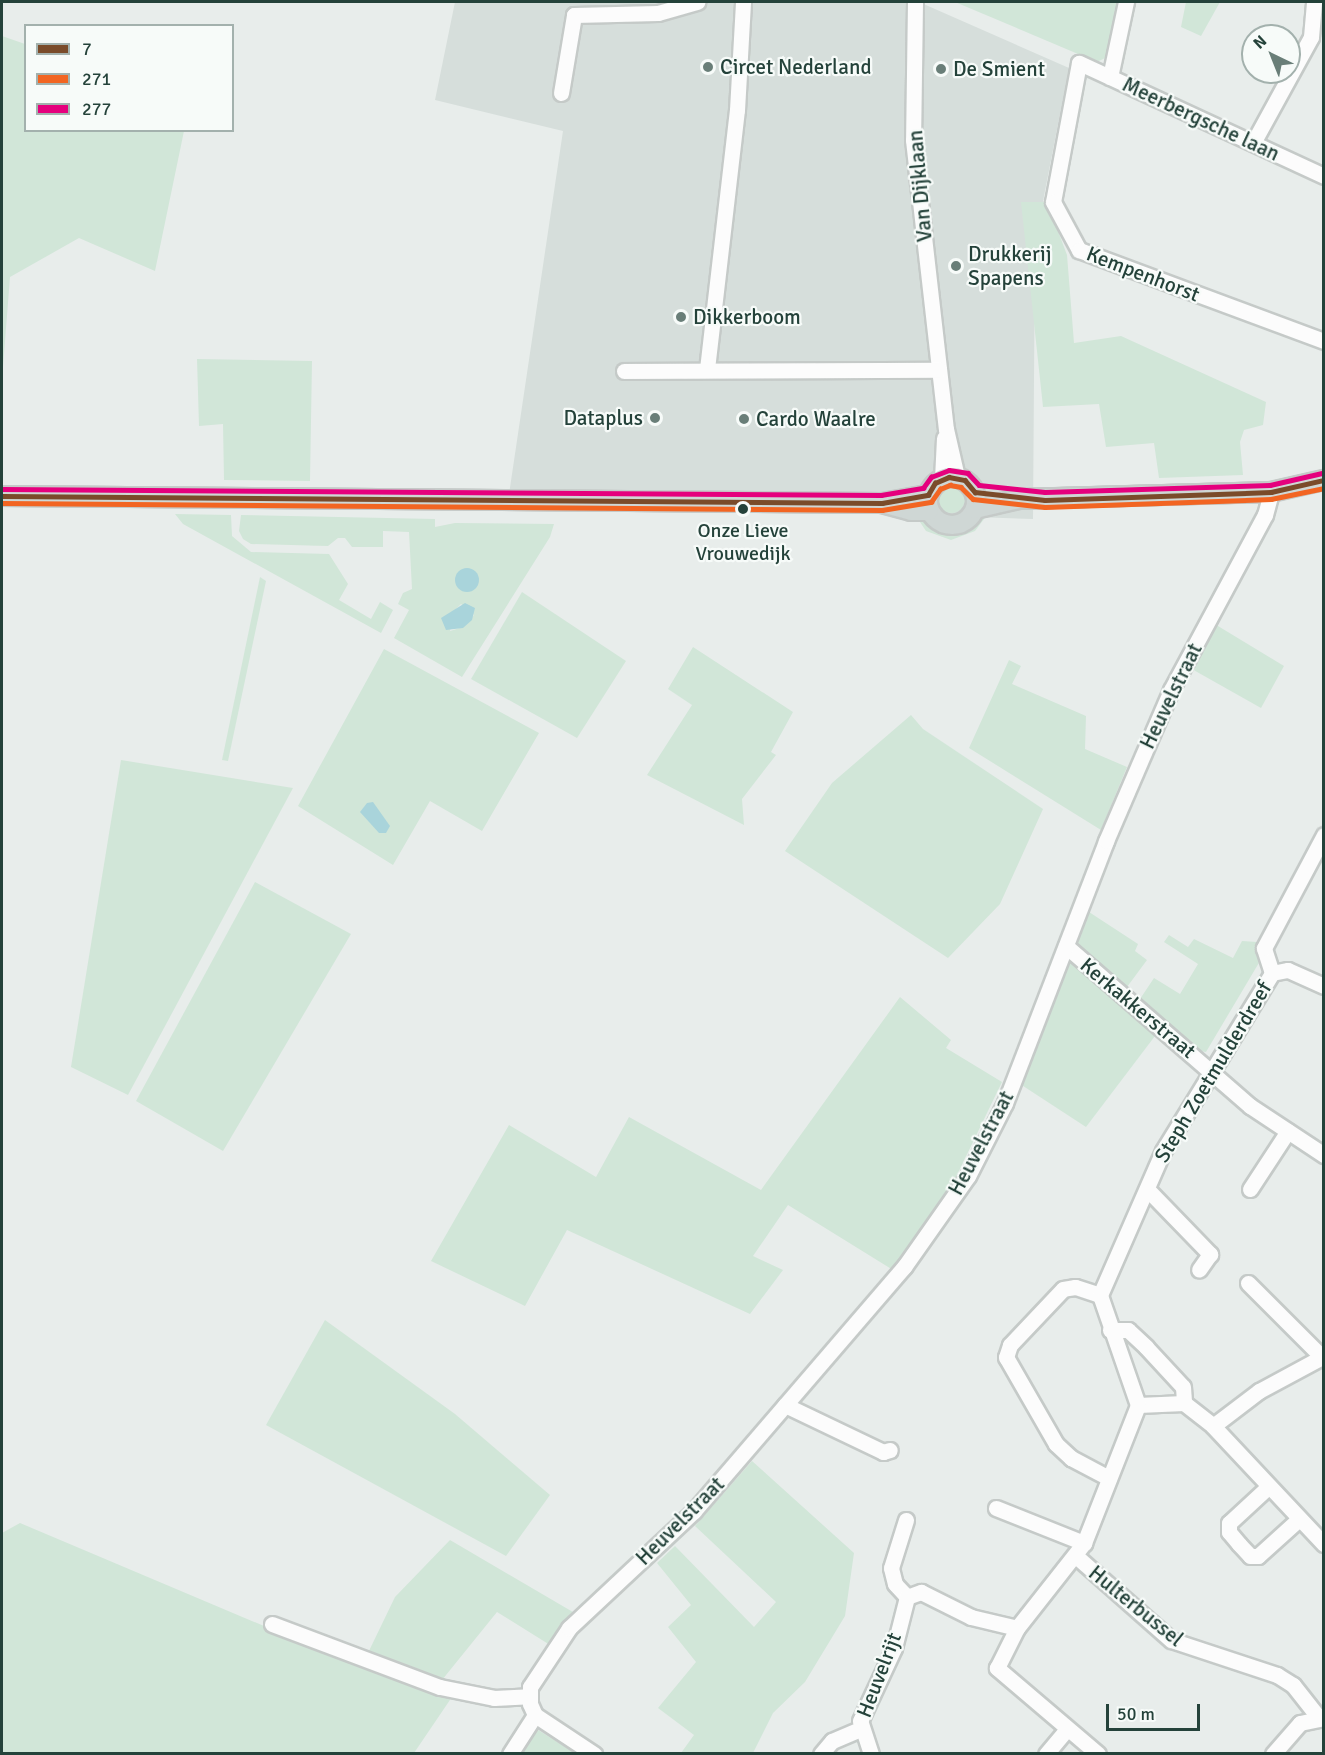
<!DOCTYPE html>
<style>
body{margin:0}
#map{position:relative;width:1325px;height:1755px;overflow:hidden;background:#e8edeb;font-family:Signika,sans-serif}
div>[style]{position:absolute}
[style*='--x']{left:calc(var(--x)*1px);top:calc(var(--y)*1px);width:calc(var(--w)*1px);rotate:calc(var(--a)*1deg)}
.built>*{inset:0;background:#d6dedb}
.green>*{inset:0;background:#d1e6d8}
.round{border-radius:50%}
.water>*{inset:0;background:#a9d4db}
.roads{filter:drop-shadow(2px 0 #c5cac8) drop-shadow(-2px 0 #c5cac8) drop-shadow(0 2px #c5cac8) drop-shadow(0 -2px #c5cac8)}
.minor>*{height:15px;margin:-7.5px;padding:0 7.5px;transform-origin:7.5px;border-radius:7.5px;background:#fcfcfc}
.major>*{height:18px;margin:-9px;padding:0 9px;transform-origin:9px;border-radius:9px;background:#cfd7d5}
.major>.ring{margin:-9px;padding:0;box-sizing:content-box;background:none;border:18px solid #cfd7d5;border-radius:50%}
.bus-1>*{height:4.5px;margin:-2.25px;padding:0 2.25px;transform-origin:2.25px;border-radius:2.25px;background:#7a4b2a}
.bus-2>*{height:4.5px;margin:-2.25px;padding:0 2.25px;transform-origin:2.25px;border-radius:2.25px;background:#f26522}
.bus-3>*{height:4.5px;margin:-2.25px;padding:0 2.25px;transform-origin:2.25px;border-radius:2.25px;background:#e5007d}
.dots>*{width:16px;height:16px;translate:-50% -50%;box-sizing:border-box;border:3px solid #f7fbf9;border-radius:50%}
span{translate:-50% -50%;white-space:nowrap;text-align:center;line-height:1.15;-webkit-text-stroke:4.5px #f7fbf9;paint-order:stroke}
.bus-label{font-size:20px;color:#24423a}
.poi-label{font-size:21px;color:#24423a}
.left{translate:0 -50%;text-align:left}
.right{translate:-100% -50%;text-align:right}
.street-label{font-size:21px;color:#24423a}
.frame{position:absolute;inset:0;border:3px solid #24423a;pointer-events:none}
.legend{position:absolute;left:24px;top:24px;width:210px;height:108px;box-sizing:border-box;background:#f7fbf9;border:2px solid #a3b1ad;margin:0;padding:8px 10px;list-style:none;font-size:18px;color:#24423a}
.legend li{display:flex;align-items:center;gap:12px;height:30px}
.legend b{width:30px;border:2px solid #a3b1ad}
.north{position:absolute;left:1241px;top:24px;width:60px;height:60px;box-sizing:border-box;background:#f7fbf9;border:2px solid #a3b1ad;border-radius:50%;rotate:317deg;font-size:16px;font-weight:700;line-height:24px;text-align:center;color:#24423a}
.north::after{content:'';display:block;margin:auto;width:21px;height:27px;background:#697e78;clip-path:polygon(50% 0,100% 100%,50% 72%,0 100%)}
.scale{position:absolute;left:1106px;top:1704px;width:94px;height:27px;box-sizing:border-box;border:3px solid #24423a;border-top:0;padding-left:8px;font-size:18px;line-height:21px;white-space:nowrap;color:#24423a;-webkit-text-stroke:4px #f7fbf9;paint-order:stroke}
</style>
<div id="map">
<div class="built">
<div style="clip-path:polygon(455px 2px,919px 2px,1069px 68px,1035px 242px,1033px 519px,508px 501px,563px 131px,435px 100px)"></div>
</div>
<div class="green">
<div style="clip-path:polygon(955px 2px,1121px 2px,1111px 55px,1097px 62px)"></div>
<div style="clip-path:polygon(1186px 2px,1220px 2px,1201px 36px,1181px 27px)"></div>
<div style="clip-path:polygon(2px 36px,25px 44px,26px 130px,184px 131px,155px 271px,79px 238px,10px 277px,2px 380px)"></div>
<div style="clip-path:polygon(1021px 202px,1047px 202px,1067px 255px,1074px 343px,1121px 336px,1266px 402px,1263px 425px,1244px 430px,1240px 442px,1243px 475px,1159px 478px,1154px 443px,1106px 447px,1099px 404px,1043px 407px)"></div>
<div style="clip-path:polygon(197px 359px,312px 361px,310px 481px,224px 480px,223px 424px,199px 426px)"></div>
<div class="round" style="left:937px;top:485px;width:28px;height:28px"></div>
<div style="clip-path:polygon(914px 513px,921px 513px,942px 531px,952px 531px,980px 514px,987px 515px,975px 531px,951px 540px,926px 531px)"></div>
<div style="clip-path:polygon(175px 514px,231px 515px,232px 536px,251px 552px,329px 554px,348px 584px,339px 600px,371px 619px,380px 602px,393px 610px,381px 633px,183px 524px)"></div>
<div style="clip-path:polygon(evenodd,241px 515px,435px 519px,435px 527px,455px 523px,554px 524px,550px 537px,462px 677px,394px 638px,409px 610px,398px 604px,403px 593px,412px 589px,409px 532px,383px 531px,383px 547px,352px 547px,345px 538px,338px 538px,328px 546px,251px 544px,243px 539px,239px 531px,241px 515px,461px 604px,474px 615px,463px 627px,450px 631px,455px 610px,461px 604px)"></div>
<div style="clip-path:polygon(260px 577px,266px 581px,228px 761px,222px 760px)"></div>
<div style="clip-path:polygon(522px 592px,626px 661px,577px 738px,471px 679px)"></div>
<div style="clip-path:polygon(1213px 623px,1284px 666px,1261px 708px,1190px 668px)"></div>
<div style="clip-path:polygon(693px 647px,793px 712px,771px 752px,776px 755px,742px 799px,744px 825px,647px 775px,692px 705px,668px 689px)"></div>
<div style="clip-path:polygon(384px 649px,539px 733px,482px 831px,430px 801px,393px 865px,298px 806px)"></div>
<div style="clip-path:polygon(1009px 660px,1021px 666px,1012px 684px,1086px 716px,1085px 749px,1127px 767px,1101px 830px,969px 748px)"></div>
<div style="clip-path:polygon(911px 715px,923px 729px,1043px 809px,1000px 904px,948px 958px,785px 851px,832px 783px)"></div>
<div style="clip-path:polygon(121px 760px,293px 788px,128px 1095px,71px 1067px)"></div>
<div style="clip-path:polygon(255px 882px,351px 934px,223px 1151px,136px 1101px)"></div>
<div style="clip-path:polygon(1089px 912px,1138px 944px,1135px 951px,1147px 960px,1127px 987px,1079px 948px,1075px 939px)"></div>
<div style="clip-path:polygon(1169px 935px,1188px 947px,1194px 939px,1233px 958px,1242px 941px,1257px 942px,1260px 961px,1206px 1052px,1200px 1051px,1140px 999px,1154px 978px,1180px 994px,1198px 964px,1164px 942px)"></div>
<div style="clip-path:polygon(1066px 959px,1158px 1032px,1086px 1127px,1017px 1082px)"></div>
<div style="clip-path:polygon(900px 997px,951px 1040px,946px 1048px,1002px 1082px,942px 1206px,893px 1270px,788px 1205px,753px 1256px,783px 1270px,750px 1314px,567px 1230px,525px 1306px,431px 1261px,509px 1125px,596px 1177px,629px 1117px,761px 1190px)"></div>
<div style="clip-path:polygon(325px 1320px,455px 1414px,550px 1495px,506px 1556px,266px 1425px)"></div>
<div style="clip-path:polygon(752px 1461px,854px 1553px,845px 1616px,805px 1682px,773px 1713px,753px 1753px,681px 1753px,694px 1735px,658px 1708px,696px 1662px,668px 1627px,691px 1605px,657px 1563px,675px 1546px,754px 1627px,776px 1602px,695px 1526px)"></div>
<div style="clip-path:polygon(20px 1523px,309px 1645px,454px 1694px,414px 1753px,2px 1753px,2px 1533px)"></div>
<div style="clip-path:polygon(450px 1540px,578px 1615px,550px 1645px,497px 1612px,442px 1680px,367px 1655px,395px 1597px)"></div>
<div style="clip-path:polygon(535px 1728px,575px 1753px,517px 1754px)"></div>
</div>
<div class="water">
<div class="round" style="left:455px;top:568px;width:24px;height:24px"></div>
<div style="clip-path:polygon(465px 603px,475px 608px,472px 620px,463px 628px,446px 630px,441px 618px)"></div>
<div style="clip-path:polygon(373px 802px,390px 826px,386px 833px,379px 833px,360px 812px,367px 803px)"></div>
</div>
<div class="roads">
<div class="minor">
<div style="--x:915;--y:2;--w:138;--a:90.8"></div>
<div style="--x:913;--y:140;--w:291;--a:83.5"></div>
<div style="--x:946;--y:429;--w:49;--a:77.1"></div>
<div style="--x:1110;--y:77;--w:77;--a:-78"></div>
<div style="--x:561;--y:93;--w:79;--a:-80.5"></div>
<div style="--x:574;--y:15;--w:84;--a:-1.4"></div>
<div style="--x:658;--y:13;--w:41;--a:-15.8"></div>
<div style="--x:1253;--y:143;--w:121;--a:-61.3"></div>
<div style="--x:1311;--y:37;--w:35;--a:-85"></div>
<div style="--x:1324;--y:176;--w:270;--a:-155.2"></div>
<div style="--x:1079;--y:63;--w:141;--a:100.6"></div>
<div style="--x:1053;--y:202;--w:55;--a:61.6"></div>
<div style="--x:1079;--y:250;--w:261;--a:20.4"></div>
<div style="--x:707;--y:369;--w:261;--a:-83.4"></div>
<div style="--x:737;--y:110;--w:108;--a:-86.8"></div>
<div style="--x:624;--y:371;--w:315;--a:-0.2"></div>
<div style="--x:942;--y:479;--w:41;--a:-87.2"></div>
<div style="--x:1066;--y:946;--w:244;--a:41"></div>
<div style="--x:1250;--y:1106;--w:89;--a:33.5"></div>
<div style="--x:1272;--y:973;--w:26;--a:-108"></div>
<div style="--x:1264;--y:948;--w:128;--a:-62"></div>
<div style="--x:1147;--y:1189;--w:91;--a:45.9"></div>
<div style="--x:1210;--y:1254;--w:19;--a:125"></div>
<div style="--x:1250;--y:1189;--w:69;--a:-56.8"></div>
<div style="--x:1248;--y:1283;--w:105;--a:45"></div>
<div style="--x:1100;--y:1295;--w:26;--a:-162"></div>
<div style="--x:1075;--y:1287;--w:12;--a:171"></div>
<div style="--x:1063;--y:1289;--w:77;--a:133.4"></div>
<div style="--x:1010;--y:1345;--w:13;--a:108"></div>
<div style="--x:1006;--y:1357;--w:100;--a:60.1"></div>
<div style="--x:1056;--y:1444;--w:21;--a:43"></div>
<div style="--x:1071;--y:1458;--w:43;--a:27.8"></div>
<div style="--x:1110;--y:1330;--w:18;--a:0"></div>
<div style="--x:1128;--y:1330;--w:25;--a:43"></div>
<div style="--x:1146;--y:1347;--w:54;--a:47.2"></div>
<div style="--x:1183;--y:1387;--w:16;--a:86"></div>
<div style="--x:1184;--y:1403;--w:37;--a:38"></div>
<div style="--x:1213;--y:1426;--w:162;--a:46.8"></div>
<div style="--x:785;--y:1405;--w:109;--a:25.6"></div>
<div style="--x:883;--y:1452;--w:7;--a:-16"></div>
<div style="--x:1138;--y:1405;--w:46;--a:-2.5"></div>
<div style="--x:1213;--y:1426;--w:58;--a:-37.3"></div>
<div style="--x:1259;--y:1391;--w:74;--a:-28.3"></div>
<div style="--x:1268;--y:1487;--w:53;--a:137.3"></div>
<div style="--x:1229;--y:1523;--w:9;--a:90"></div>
<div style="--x:1229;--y:1532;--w:16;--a:50"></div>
<div style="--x:1239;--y:1544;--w:16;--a:47"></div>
<div style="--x:1250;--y:1556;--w:8;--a:0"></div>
<div style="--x:1258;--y:1556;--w:55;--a:-42.1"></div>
<div style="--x:996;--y:1508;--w:95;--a:21.7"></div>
<div style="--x:906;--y:1520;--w:50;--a:107.4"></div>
<div style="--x:891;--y:1568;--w:16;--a:76"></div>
<div style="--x:895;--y:1584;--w:18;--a:47"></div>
<div style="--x:1076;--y:1556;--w:127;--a:41.5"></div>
<div style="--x:1171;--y:1640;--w:112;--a:18.3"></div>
<div style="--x:1277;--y:1675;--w:19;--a:32"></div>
<div style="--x:1293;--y:1685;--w:42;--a:51.8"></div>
<div style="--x:272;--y:1624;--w:179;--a:20.6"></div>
<div style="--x:440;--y:1687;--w:55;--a:11.5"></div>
<div style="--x:494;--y:1698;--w:35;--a:-3"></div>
<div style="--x:535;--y:1715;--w:12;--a:-114"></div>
<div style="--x:530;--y:1704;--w:17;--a:-90"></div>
<div style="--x:530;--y:1687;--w:71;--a:-56.5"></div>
<div style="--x:569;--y:1628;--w:171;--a:-43.1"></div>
<div style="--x:694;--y:1511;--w:322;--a:-49.3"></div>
<div style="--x:904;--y:1267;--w:111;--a:-54.9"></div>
<div style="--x:968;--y:1176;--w:82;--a:-63.1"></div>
<div style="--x:1005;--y:1103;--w:281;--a:-68.9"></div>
<div style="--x:1106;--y:841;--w:164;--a:-66.7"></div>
<div style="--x:1171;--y:690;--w:199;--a:-61.8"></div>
<div style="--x:1265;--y:515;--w:24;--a:-75"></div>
<div style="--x:535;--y:1715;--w:71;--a:33.5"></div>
<div style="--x:510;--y:1754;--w:46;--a:-57.3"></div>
<div style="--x:821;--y:1754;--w:17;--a:-50"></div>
<div style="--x:832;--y:1741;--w:30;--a:-23"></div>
<div style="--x:871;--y:1754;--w:35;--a:-108"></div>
<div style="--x:860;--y:1721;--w:81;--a:-65"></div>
<div style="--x:894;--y:1648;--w:53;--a:-75.7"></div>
<div style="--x:907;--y:1597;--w:15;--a:-20"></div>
<div style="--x:921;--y:1592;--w:56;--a:26.6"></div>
<div style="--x:971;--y:1617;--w:47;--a:13.4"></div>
<div style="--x:1046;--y:1754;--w:33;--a:-50"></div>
<div style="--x:1098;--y:1754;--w:133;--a:-139.6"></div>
<div style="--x:997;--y:1668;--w:45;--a:-63.4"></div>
<div style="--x:1017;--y:1628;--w:108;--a:-51.8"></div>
<div style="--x:1084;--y:1543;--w:148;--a:-68.6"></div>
<div style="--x:1138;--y:1405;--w:116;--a:-109.1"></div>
<div style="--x:1100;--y:1295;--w:157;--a:-66.4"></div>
<div style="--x:1163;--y:1151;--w:209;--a:-58.5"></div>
<div style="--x:1272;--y:973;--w:16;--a:-11"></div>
<div style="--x:1288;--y:970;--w:39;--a:24"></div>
<div style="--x:1273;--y:1754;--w:41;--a:-48.9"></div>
<div style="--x:1300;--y:1723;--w:25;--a:-12"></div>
</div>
<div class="major">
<div class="ring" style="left:928px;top:477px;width:30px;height:30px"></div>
<div style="--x:2;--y:496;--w:880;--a:0.46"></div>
<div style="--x:882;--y:503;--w:47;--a:-9.9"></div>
<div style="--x:882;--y:503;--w:30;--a:15"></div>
<div style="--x:911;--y:511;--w:18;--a:0"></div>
<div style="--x:975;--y:509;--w:45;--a:-12.8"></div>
<div style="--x:1019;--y:499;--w:252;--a:-1.6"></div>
<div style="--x:1271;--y:492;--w:54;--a:-12.8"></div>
</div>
</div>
<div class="bus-1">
<div style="--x:2;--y:496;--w:880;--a:0.46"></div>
<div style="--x:882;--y:503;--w:47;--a:-9.9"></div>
<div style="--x:928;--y:495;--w:14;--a:-60"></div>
<div style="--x:935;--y:483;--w:15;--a:-23"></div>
<div style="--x:949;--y:477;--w:16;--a:11"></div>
<div style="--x:965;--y:480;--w:16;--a:50"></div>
<div style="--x:975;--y:492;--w:70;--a:6.5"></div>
<div style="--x:1045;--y:500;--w:226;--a:-2"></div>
<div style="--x:1271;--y:492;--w:54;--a:-12.8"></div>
</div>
<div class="bus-2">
<div style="--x:2;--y:503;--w:880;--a:0.46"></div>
<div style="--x:882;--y:510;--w:50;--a:-9.3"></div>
<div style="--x:931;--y:502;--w:16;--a:-55"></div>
<div style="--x:940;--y:489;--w:11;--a:-22"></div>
<div style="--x:950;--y:485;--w:11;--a:10"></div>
<div style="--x:961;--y:487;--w:17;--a:45"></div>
<div style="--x:973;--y:499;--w:72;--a:6.3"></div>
<div style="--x:1045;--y:507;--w:226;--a:-2"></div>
<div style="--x:1271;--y:499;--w:54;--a:-11.7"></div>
</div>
<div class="bus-3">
<div style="--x:2;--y:489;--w:879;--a:0.39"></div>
<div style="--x:881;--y:495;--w:43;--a:-9.5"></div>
<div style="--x:923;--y:488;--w:14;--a:-54"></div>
<div style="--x:931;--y:477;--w:19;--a:-21"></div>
<div style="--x:949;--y:470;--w:19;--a:9"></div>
<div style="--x:968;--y:473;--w:16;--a:47"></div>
<div style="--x:979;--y:485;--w:66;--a:6.1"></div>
<div style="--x:1045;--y:492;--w:225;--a:-1.8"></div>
<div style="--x:1270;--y:485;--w:53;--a:-13"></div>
</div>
<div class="dots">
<div style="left:708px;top:67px;background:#697e78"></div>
<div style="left:941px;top:69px;background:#697e78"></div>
<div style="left:956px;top:266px;background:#697e78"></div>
<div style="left:681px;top:317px;background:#697e78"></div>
<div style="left:655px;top:418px;background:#697e78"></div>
<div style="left:744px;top:419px;background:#697e78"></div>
<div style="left:743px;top:509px;background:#24423a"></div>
</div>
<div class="bus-label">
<span style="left:743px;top:542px">Onze Lieve<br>Vrouwedijk</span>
</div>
<div class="poi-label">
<span class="left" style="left:720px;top:67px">Circet Nederland</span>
<span class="left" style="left:953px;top:69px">De Smient</span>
<span class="left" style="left:968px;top:266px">Drukkerij<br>Spapens</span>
<span class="left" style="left:693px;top:317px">Dikkerboom</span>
<span class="right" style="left:643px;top:418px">Dataplus</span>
<span class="left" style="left:756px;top:419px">Cardo Waalre</span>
</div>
<div class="street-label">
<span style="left:1201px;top:119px;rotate:25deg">Meerbergsche laan</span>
<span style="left:920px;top:186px;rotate:-95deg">Van Dijklaan</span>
<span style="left:1143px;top:274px;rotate:21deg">Kempenhorst</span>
<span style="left:1171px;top:696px;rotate:-64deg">Heuvelstraat</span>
<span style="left:1138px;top:1008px;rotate:40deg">Kerkakkerstraat</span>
<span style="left:1213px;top:1072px;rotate:-59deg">Steph Zoetmulderdreef</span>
<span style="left:981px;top:1143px;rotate:-62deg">Heuvelstraat</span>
<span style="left:680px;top:1521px;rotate:-45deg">Heuvelstraat</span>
<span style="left:1136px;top:1606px;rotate:39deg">Hulterbussel</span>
<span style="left:879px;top:1675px;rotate:-69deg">Heuvelrijt</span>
</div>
<div class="frame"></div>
<ul class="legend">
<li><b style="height:8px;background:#7a4b2a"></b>7</li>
<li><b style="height:8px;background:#f26522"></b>271</li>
<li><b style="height:8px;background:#e5007d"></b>277</li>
</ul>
<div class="north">N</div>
<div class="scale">50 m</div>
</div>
